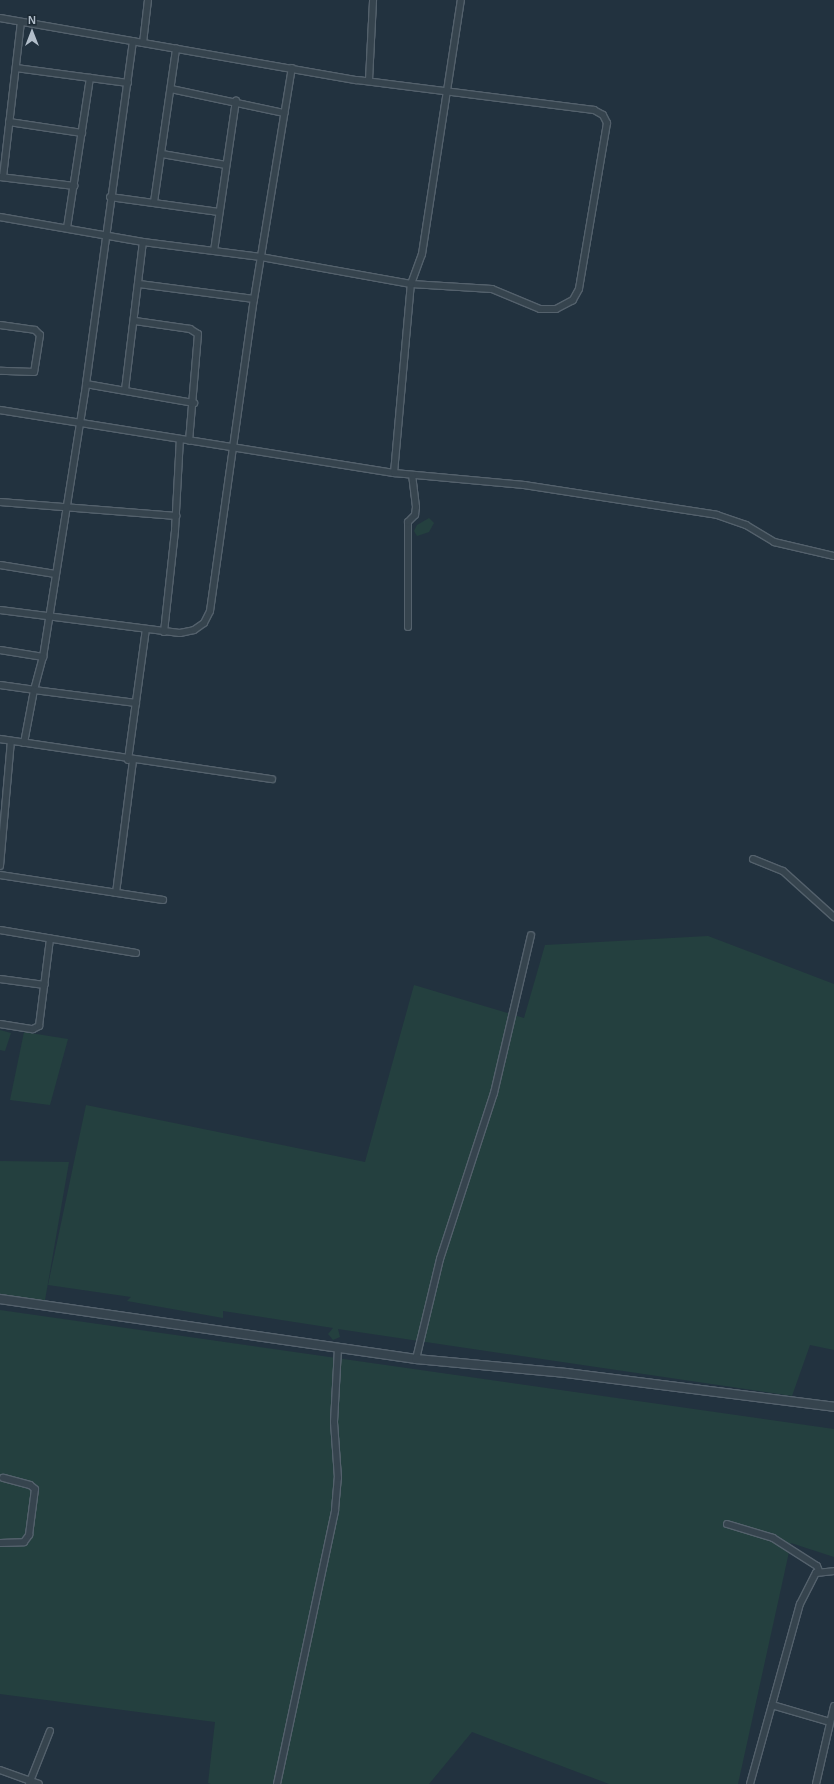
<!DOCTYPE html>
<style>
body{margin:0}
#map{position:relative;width:834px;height:1784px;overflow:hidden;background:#22323f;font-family:Helvetica,sans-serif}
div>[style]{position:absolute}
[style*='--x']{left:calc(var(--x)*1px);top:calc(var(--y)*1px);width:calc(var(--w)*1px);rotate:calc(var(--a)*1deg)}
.green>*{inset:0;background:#24403f}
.roads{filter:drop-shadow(1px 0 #54616c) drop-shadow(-1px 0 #54616c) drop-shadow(0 1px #54616c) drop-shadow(0 -1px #54616c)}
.minor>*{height:6px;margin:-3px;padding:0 3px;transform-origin:3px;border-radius:3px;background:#36444e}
.tertiary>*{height:8px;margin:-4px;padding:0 4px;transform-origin:4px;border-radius:4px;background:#36444e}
span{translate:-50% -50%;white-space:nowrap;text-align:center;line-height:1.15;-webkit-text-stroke:3.5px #1b2933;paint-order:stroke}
.north{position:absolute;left:12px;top:12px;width:40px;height:40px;-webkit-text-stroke:3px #1b2933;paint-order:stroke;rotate:0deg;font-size:11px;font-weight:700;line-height:16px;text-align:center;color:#b2beca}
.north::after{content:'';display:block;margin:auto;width:14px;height:18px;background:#b2beca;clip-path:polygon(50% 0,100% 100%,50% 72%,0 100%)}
</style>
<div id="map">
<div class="green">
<div style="clip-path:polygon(429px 518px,434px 523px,429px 532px,417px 536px,414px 531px,417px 525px)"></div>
<div style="clip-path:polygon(708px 936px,834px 984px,834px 1350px,810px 1345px,792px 1396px,338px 1329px,340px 1337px,333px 1340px,328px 1334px,333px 1328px,223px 1311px,223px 1318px,127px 1301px,131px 1297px,48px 1285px,86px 1105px,365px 1162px,414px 985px,524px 1018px,545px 945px)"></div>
<div style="clip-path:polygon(0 1030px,11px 1033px,5px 1051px,0 1050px)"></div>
<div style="clip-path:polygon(24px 1032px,68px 1039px,50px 1105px,10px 1100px)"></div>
<div style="clip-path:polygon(0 1161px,69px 1162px,44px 1306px,0 1298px)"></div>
<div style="clip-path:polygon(0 1310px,834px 1429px,834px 1557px,791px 1543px,738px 1784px,609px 1784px,472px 1732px,429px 1784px,211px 1784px,208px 1783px,215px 1722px,0 1694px)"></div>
</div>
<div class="roads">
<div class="minor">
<div style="--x:0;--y:18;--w:362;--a:9.9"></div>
<div style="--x:357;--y:80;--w:239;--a:7.2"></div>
<div style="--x:594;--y:110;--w:10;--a:29"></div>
<div style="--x:603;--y:115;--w:9;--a:63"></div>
<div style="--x:607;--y:123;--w:168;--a:99.6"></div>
<div style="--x:579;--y:289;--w:13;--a:119"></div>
<div style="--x:573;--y:300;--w:19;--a:152"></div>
<div style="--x:556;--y:309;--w:16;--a:180"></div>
<div style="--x:540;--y:309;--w:52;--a:-157.4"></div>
<div style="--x:492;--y:289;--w:81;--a:-176.5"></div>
<div style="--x:411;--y:284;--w:152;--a:-169.8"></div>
<div style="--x:261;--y:257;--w:119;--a:-172.8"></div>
<div style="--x:143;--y:242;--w:145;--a:-170.1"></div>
<div style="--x:143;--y:43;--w:43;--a:-83.4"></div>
<div style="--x:16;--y:68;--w:113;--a:7.6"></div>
<div style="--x:369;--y:80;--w:80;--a:-87.1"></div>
<div style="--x:171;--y:89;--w:116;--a:12"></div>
<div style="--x:9;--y:122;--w:74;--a:8.6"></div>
<div style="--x:162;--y:154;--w:65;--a:9.8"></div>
<div style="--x:0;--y:177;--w:75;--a:6.9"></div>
<div style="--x:3;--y:177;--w:156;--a:-83.4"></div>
<div style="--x:110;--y:197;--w:110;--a:7.8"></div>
<div style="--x:154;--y:202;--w:155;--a:-81.8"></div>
<div style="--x:67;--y:228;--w:152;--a:-81.3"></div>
<div style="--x:214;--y:251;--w:152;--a:-81.7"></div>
<div style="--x:139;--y:284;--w:116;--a:7.4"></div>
<div style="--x:135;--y:321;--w:56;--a:8.3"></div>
<div style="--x:190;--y:329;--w:9;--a:32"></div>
<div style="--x:198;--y:334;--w:107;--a:94.8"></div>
<div style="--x:0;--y:325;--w:35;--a:8"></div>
<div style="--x:35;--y:330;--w:7;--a:45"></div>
<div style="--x:40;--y:335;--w:37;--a:99"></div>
<div style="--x:34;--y:372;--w:34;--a:-178"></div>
<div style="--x:86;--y:384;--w:110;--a:10"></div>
<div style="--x:125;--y:390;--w:149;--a:-83.1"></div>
<div style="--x:0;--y:410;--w:399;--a:9.1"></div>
<div style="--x:394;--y:473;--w:131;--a:5.3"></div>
<div style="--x:524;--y:485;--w:195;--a:8.8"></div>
<div style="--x:717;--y:515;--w:31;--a:19"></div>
<div style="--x:746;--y:525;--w:33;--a:31"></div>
<div style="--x:774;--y:542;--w:62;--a:13.1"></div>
<div style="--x:394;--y:473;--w:190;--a:-84.9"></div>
<div style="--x:411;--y:284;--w:32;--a:-70"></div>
<div style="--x:422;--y:254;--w:257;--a:-81.3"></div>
<div style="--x:0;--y:502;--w:177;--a:4.5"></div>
<div style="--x:0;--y:565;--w:56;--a:9.3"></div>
<div style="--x:0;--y:610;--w:181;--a:7.3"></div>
<div style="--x:180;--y:633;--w:14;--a:-12"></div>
<div style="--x:194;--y:630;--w:12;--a:-35"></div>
<div style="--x:204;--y:623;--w:13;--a:-63"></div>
<div style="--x:210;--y:611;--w:315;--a:-82"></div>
<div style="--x:254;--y:299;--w:234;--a:-80.7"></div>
<div style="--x:408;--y:627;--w:105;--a:-90"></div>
<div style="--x:408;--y:522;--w:10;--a:-45"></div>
<div style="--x:415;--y:515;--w:8;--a:-83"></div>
<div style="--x:416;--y:507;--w:32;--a:-97"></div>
<div style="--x:164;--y:632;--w:103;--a:-83.8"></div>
<div style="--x:175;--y:530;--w:91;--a:-86.9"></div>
<div style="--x:0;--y:650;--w:44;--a:9.2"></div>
<div style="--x:43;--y:657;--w:276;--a:-81"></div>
<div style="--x:86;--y:384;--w:346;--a:-82.2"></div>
<div style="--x:0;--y:685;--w:34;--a:8"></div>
<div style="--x:34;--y:690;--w:34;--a:-75"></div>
<div style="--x:0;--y:739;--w:275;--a:8.4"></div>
<div style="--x:24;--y:743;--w:54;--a:-79.3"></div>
<div style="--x:34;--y:690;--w:103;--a:7.3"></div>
<div style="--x:128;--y:760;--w:132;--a:-82.2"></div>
<div style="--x:753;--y:859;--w:32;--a:22"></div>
<div style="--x:783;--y:871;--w:69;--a:42"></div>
<div style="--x:0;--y:866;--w:125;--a:-85"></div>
<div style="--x:0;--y:875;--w:165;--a:8.7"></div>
<div style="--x:116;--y:893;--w:134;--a:-82.7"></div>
<div style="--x:0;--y:930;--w:138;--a:9.6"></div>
<div style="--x:0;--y:979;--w:45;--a:7.6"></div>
<div style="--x:0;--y:1024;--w:33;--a:9"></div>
<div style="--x:33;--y:1029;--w:7;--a:-27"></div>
<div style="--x:39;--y:1026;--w:88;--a:-82.8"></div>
<div style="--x:416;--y:1359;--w:103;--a:-76.5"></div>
<div style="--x:440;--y:1259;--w:175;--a:-72"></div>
<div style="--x:494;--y:1093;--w:162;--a:-76.8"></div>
<div style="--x:727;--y:1524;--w:48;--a:16.9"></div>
<div style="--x:773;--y:1538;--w:52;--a:32.5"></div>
<div style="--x:817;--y:1566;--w:5;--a:68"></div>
<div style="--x:0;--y:1543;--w:24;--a:-2"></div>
<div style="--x:24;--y:1542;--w:9;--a:-54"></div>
<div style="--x:29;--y:1535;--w:46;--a:-82.6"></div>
<div style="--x:35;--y:1489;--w:6;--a:-141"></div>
<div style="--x:30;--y:1485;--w:28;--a:-165"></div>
<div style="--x:772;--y:1705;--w:60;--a:16.3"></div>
<div style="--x:0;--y:1770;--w:41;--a:19.7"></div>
<div style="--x:29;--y:1784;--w:57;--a:-68.4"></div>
<div style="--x:277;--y:1784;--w:280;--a:-78"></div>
<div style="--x:335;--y:1510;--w:32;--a:-85"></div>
<div style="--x:338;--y:1478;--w:56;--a:-94.1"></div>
<div style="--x:334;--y:1422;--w:74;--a:-86.9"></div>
<div style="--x:750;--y:1784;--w:187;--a:-74.5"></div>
<div style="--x:800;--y:1604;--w:35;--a:-63"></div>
<div style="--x:816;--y:1573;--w:18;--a:-6"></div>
<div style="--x:816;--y:1784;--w:80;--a:-77"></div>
</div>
<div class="tertiary">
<div style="--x:0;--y:1299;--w:420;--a:8.2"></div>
<div style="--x:416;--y:1359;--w:151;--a:5.3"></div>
<div style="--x:566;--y:1373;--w:270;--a:7.2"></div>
</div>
</div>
<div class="north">N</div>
</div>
